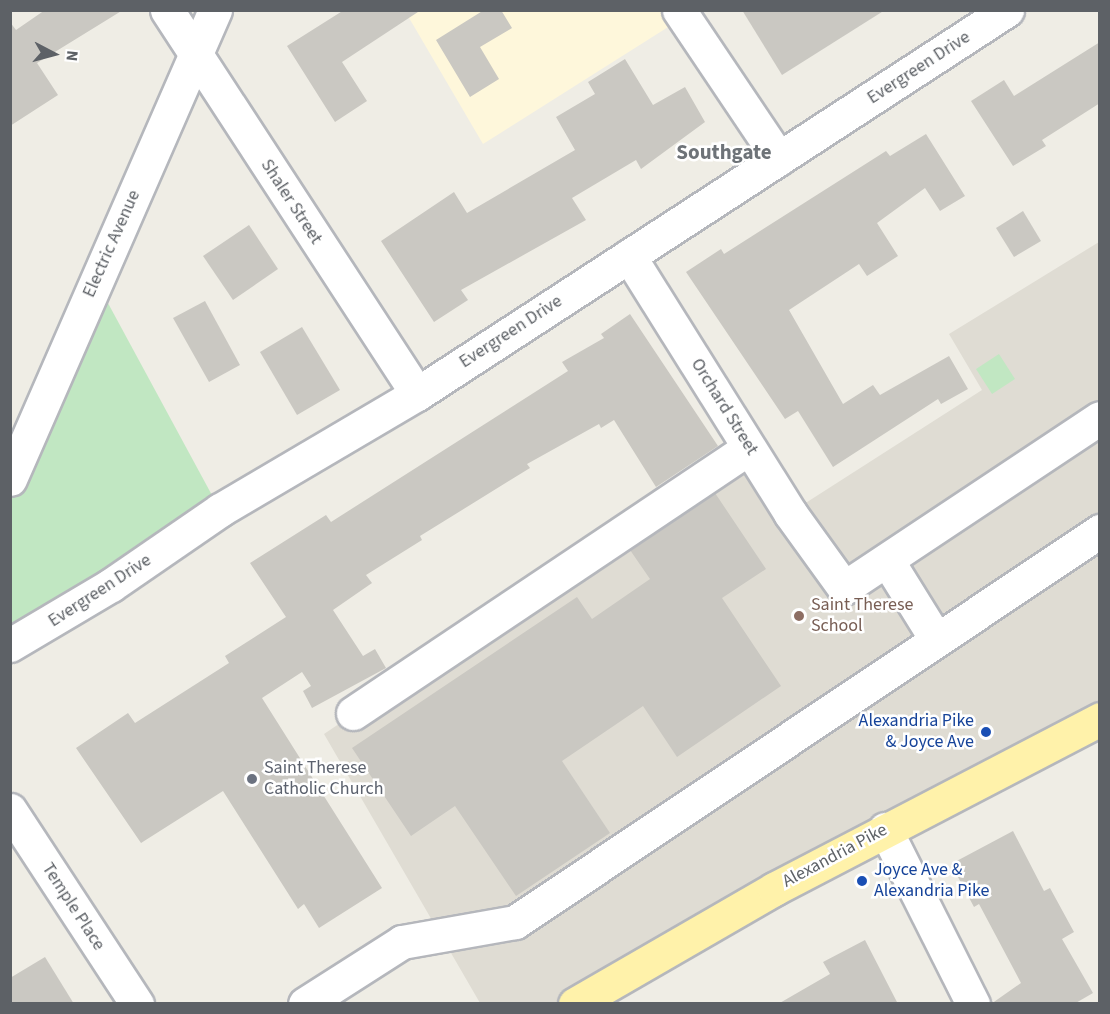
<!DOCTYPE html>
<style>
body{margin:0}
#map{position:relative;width:1110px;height:1014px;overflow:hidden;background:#efede5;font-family:"Source Sans 3",sans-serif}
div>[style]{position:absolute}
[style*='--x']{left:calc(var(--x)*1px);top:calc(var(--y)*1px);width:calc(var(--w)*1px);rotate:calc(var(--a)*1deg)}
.commercial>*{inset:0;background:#fef7db}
.education>*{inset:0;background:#dfdcd3}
.green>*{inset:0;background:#c1e7c2}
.building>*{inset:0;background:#cac8c2}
.roads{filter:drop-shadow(2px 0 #b5b7bc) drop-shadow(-2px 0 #b5b7bc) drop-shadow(0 2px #b5b7bc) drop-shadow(0 -2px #b5b7bc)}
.minor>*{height:33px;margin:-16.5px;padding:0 16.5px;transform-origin:16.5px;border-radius:16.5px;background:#fff}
.major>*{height:33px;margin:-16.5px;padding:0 16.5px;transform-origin:16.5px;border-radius:16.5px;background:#fff2aa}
.dots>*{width:16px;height:16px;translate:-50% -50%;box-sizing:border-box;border:3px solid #fff;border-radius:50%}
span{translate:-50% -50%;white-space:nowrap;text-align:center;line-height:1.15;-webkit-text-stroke:5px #fff;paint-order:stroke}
.street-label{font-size:18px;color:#5d6166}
.education-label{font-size:18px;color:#785e54}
.left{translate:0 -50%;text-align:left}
.transit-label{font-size:18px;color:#164399}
.right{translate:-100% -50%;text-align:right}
.worship-label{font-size:18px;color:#5b616d}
.quarter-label{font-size:21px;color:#6e7378;font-weight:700}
.frame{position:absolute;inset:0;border:12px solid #5d6166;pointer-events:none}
.north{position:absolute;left:24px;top:24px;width:60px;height:60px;-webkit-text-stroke:4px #fff;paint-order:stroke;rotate:96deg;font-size:16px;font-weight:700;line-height:24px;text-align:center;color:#5d6166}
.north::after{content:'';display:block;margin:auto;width:21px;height:27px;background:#5d6166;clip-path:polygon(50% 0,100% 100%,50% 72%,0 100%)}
</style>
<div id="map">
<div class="commercial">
<div style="clip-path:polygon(679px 10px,684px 17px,483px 144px,405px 11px)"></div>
</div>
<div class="education">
<div style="clip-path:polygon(1099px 242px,1099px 719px,575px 1004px,480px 1003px,324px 734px,749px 448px,790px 513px,982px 390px,949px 334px)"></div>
</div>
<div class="green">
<div style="clip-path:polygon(96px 281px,220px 510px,11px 645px,11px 479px)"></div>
<div style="clip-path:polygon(999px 354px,1015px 379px,992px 394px,976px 369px)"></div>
</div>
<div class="building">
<div style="clip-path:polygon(45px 10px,123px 10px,37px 63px,58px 95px,10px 126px,10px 22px,16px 30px)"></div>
<div style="clip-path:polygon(344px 10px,421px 10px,342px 62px,367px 101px,335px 122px,287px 46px)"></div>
<div style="clip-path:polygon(484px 10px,501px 10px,512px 28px,480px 47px,499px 79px,470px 97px,436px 40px)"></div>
<div style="clip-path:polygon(742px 10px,885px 10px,782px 75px)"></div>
<div style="clip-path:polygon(1100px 42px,1100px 103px,1042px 140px,1046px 146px,1013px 166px,971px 101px,1004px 80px,1014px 96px)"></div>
<div style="clip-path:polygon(625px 59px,653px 105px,685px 87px,705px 122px,641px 169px,636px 160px,572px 198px,586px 220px,461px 290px,468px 300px,434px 322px,381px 241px,454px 192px,467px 213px,575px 150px,556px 117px,595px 94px,588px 82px)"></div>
<div style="clip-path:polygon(926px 134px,965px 196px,940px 211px,925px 188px,877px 223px,898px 256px,867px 276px,859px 264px,789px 310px,843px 404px,873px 385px,880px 395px,949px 356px,968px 389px,941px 404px,938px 399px,833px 467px,798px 411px,785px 419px,686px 272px,721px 249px,724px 254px,886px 151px,890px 156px)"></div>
<div style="clip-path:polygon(1023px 211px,1041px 241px,1014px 257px,996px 228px)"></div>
<div style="clip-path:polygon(249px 225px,278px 269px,233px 300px,203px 256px)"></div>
<div style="clip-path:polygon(205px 301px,240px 365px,209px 382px,173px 318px)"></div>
<div style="clip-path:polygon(630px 314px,718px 446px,656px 487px,614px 420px,601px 428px,599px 424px,527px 464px,530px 468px,420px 536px,422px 540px,366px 575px,372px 583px,333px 610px,363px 656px,375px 649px,386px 668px,312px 708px,303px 691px,311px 686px,302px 672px,262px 698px,382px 888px,319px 928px,304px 904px,298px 909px,223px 791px,141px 843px,76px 748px,128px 713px,135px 723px,229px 663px,225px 656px,286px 617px,250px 563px,326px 515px,331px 522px,568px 371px,562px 362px,604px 338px,601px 334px)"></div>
<div style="clip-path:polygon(302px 327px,340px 390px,297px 415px,260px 352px)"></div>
<div style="clip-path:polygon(715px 493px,766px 569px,722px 598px,781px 686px,677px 757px,643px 706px,562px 761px,610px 833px,516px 896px,455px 806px,411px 836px,352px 748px,577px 597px,592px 619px,650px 579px,630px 550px)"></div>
<div style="clip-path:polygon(1013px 831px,1044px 891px,1050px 888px,1074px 932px,1062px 939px,1093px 993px,1074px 1004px,991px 1004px,1021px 983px,979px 904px,974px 907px,951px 864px)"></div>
<div style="clip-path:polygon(865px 940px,898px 1004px,778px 1004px,830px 974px,823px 962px)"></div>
<div style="clip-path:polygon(45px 957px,74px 1004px,10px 1004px,10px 978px)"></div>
</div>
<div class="roads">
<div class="minor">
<div style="--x:167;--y:10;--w:458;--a:56.9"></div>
<div style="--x:679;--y:10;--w:179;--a:56.1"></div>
<div style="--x:629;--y:256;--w:303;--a:57.9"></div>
<div style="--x:790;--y:513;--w:92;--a:54.2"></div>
<div style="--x:844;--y:588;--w:307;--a:-33.6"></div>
<div style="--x:10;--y:479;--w:512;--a:-66.39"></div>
<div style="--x:887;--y:560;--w:93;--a:58.2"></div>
<div style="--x:10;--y:645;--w:117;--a:-30.7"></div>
<div style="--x:111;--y:585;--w:132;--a:-34.5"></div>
<div style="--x:220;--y:510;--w:229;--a:-30.5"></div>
<div style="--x:417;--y:394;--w:704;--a:-33.06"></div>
<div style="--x:353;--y:713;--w:476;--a:-33.8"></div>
<div style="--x:10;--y:810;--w:232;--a:56.8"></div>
<div style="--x:885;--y:829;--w:196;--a:63.3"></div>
<div style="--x:305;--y:1004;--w:115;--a:-32.6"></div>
<div style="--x:402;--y:942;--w:115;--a:-10"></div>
<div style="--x:515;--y:922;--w:704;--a:-33.76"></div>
</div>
<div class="major">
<div style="--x:575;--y:1004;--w:230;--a:-30"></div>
<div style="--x:774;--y:889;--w:368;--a:-27.5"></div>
</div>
</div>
<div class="dots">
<div style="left:799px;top:616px;background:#8d6e63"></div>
<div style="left:986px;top:732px;background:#1a4fb4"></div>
<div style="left:252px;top:779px;background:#6b7280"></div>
<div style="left:862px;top:881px;background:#1a4fb4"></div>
</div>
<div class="street-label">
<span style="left:919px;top:68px;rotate:-33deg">Evergreen Drive</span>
<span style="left:291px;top:202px;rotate:57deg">Shaler Street</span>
<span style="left:112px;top:244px;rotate:-66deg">Electric Avenue</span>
<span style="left:511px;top:332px;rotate:-33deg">Evergreen Drive</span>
<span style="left:724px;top:407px;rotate:58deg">Orchard Street</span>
<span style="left:100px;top:591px;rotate:-33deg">Evergreen Drive</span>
<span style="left:835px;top:856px;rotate:-28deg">Alexandria Pike</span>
<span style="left:73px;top:907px;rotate:57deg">Temple Place</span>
</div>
<div class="education-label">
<span class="left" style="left:811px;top:616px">Saint Therese<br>School</span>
</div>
<div class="transit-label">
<span class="right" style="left:974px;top:732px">Alexandria Pike<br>&amp; Joyce Ave</span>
<span class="left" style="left:874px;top:881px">Joyce Ave &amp;<br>Alexandria Pike</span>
</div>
<div class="worship-label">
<span class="left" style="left:264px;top:779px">Saint Therese<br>Catholic Church</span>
</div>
<div class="quarter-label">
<span style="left:724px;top:152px">Southgate</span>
</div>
<div class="frame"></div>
<div class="north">N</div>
</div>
